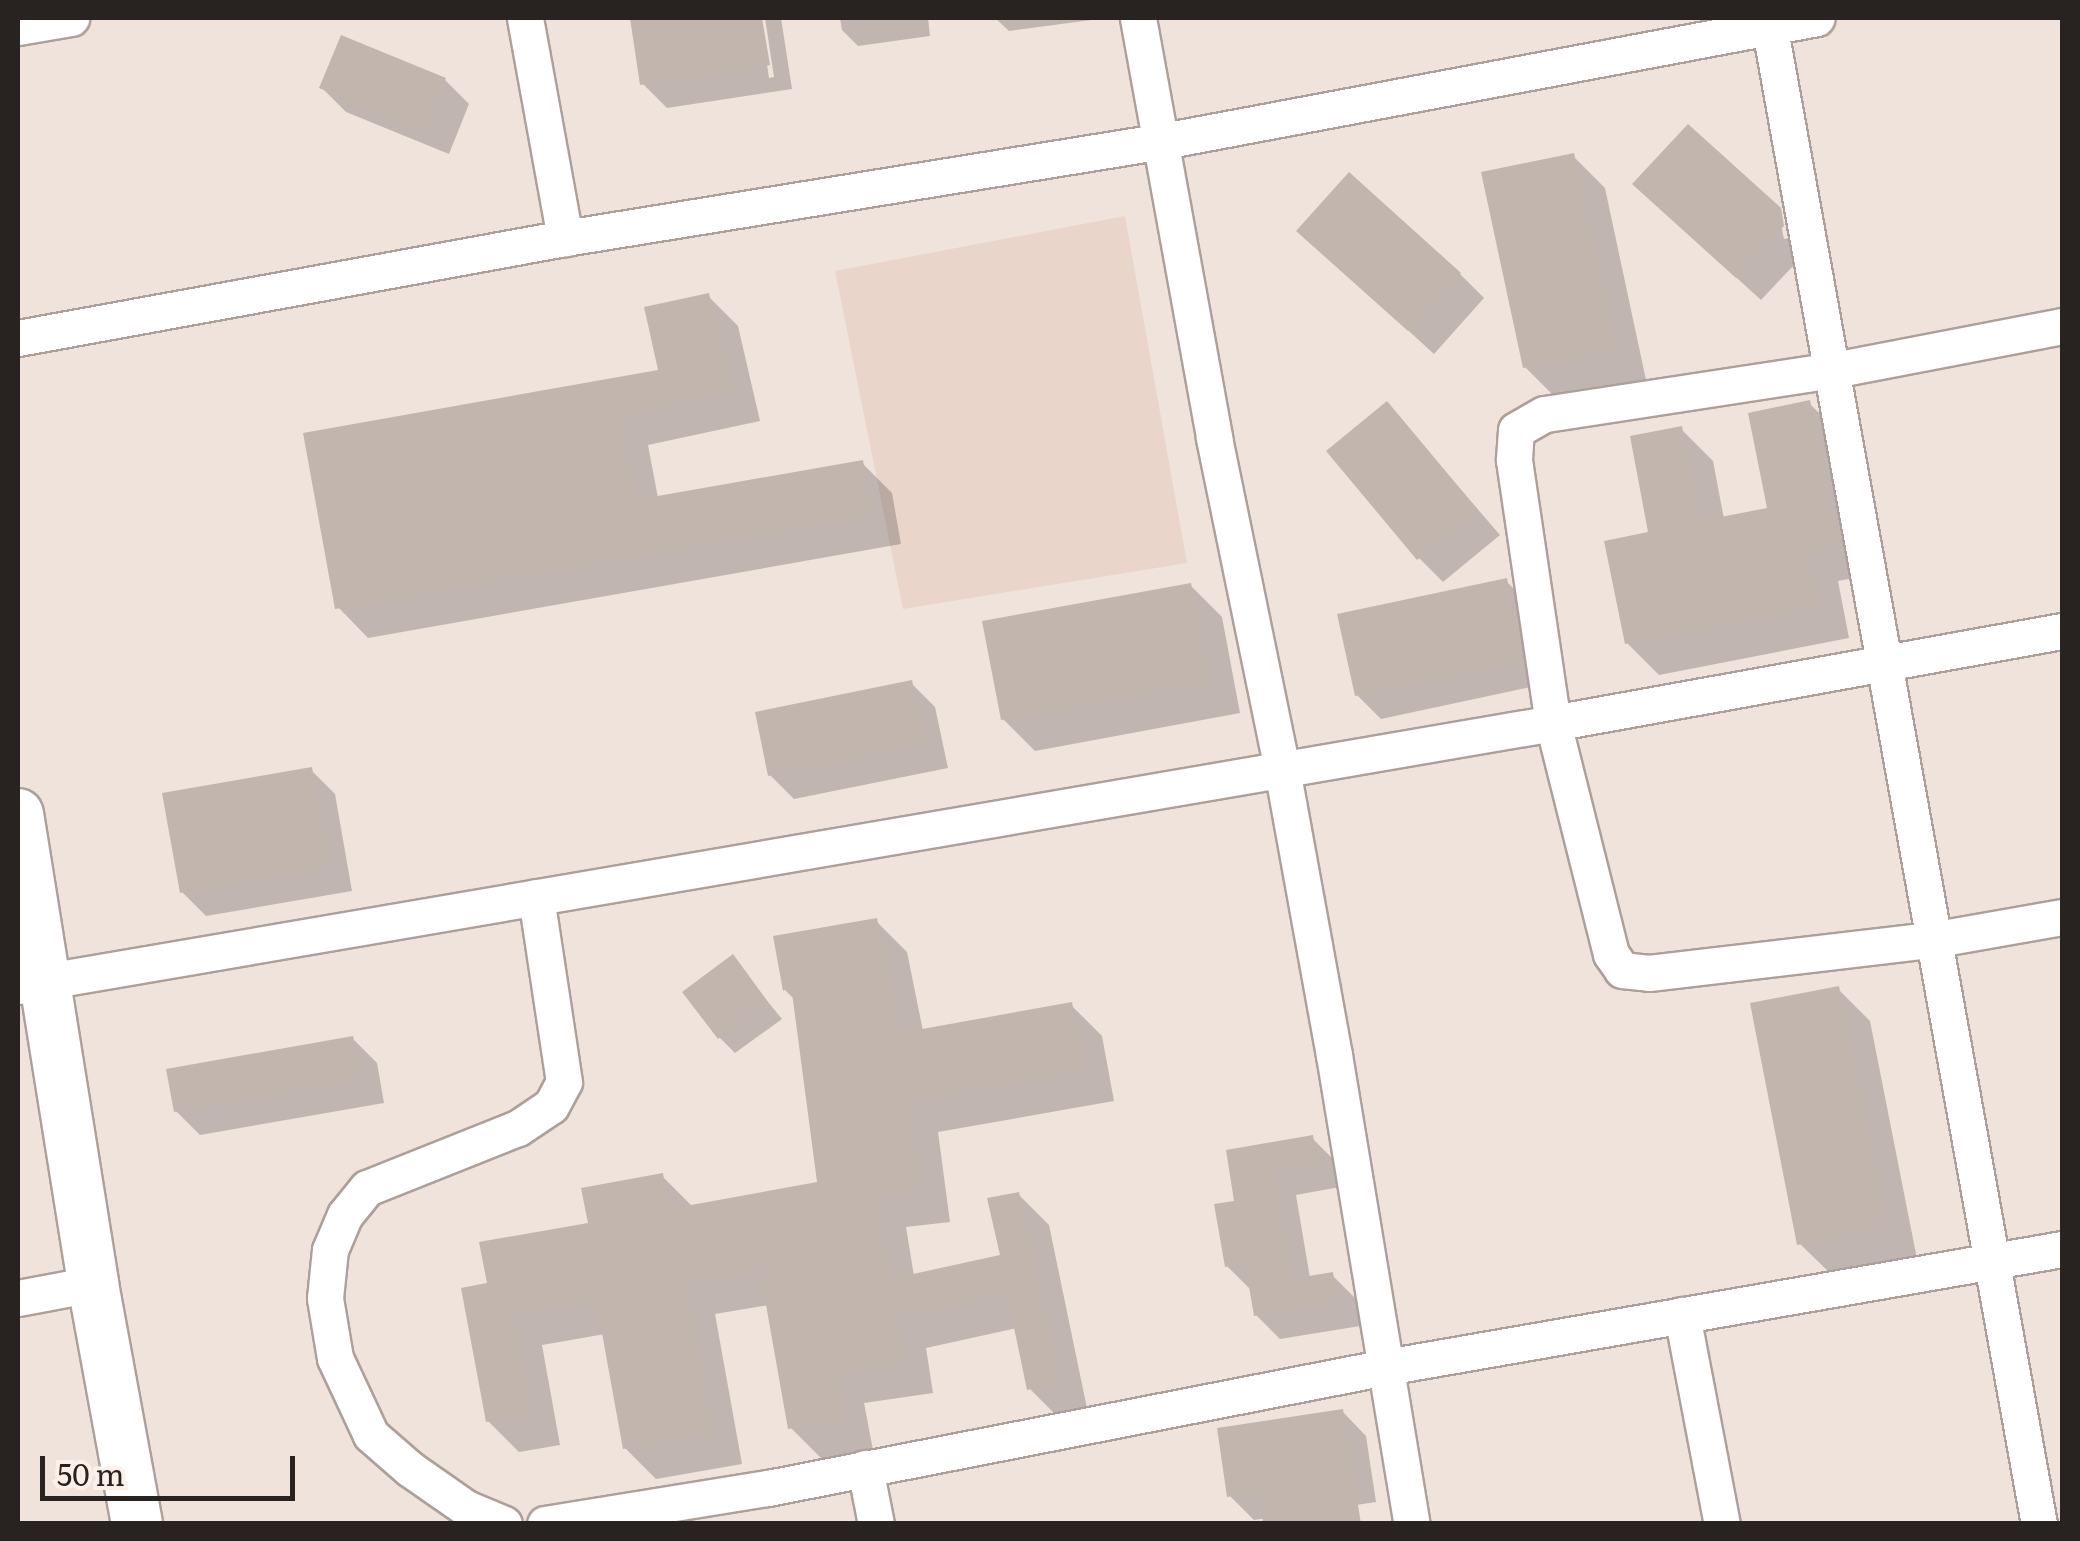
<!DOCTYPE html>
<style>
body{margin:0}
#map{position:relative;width:2080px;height:1541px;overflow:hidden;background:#f0e3dc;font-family:Literata,serif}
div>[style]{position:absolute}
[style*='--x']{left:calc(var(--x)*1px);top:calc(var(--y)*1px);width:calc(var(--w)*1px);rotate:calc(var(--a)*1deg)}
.built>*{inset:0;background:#ead5ca}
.shadow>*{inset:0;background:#0003}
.building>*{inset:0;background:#c2b5ae}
.roads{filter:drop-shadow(2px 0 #ada09a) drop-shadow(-2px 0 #ada09a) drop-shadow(0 2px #ada09a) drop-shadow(0 -2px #ada09a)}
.minor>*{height:35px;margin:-17.5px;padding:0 17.5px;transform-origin:17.5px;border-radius:17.5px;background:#fff}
.highway>*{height:50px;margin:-25px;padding:0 25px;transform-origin:25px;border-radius:25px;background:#fff}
span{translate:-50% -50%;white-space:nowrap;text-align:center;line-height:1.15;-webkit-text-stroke:8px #fdf0e9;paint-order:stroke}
.frame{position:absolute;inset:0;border:20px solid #282320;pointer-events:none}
.scale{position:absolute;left:40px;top:1456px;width:255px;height:45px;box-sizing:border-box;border:5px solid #282320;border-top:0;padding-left:12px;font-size:30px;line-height:35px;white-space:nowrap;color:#282320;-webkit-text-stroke:8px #fdf0e9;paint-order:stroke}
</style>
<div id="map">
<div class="built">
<div style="clip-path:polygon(1125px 216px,1187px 563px,903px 609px,835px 271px)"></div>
</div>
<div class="shadow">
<div style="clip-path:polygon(632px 18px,760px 18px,769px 78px,774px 77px,765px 18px,781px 18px,792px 89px,667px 108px,643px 84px)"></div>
<div style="clip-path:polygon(840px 18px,928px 18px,930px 36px,858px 46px,842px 30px)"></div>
<div style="clip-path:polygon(995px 18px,1098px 18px,1099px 19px,1009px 31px)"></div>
<div style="clip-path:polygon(445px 80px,469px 104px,449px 154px,346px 112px,322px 88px)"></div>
<div style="clip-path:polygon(1573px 156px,1605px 188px,1646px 380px,1557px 399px,1525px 367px)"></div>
<div style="clip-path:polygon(1660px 208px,1778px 210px,1784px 239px,1789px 238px,1785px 216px,1804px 235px,1807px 251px,1761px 300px)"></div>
<div style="clip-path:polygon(1299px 231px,1460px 274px,1484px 298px,1434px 354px)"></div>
<div style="clip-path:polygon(708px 296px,738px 326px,760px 421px,648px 445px,658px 498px,862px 463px,892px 493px,901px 544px,368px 638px,338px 607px,661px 372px)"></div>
<div style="clip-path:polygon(1809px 403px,1841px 435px,1869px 575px,1838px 581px,1849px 638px,1659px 675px,1627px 643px,1681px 429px,1713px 461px,1724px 519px,1770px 510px)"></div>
<div style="clip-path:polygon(1387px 404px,1500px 535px,1443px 582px,1419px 558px)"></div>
<div style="clip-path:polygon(1506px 581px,1530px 605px,1545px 684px,1381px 719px,1357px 695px)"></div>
<div style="clip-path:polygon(1190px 585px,1222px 617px,1240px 713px,1035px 751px,1003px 719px)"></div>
<div style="clip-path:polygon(911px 683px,935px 707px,948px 768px,794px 799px,770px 775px)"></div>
<div style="clip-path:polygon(311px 770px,335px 794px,352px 891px,206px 916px,182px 892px)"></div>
<div style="clip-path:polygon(876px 921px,907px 952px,923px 1031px,1071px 1005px,1102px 1036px,1114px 1101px,938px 1132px,950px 1222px,906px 1227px,914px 1276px,1003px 1257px,1018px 1194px,1049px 1225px,1088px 1413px,1060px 1419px,1029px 1388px,1017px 1328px,926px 1348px,933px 1393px,864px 1403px,873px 1450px,822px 1459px,791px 1428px,769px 1305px,715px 1314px,742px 1464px,656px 1479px,625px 1448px,605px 1334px,542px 1345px,560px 1445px,519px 1452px,488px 1421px,490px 1285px,591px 1225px,662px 1176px,693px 1207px,819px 1184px,795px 1000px,785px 990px,776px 938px)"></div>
<div style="clip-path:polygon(732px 958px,782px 1019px,735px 1053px,719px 1037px)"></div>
<div style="clip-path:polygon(1838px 989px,1870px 1021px,1917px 1259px,1832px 1275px,1800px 1244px)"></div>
<div style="clip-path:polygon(353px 1039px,377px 1063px,384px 1103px,200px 1135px,176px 1111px)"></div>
<div style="clip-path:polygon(1312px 1138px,1336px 1162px,1340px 1187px,1296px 1195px,1310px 1278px,1332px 1275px,1356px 1299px,1360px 1326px,1280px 1339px,1256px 1315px,1252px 1291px,1227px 1266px,1237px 1203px,1229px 1152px)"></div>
<div style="clip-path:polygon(1342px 1411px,1366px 1436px,1376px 1502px,1254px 1520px,1230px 1496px)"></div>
</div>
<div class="building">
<div style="clip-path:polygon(630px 18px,762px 18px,770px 65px,640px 85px)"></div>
<div style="clip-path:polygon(341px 35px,446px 78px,424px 131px,319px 88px)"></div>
<div style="clip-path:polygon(1688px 124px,1781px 208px,1784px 226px,1736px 278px,1632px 184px)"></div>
<div style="clip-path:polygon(1574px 153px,1615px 349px,1523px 368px,1481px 172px)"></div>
<div style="clip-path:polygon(1349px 172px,1461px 273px,1408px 331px,1296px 231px)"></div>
<div style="clip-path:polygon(709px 293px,731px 391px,619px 416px,635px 500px,863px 460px,872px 515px,335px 609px,303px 433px,658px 370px,644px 307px)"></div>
<div style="clip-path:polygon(1810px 400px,1838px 544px,1807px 550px,1818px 606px,1625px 644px,1604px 541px,1648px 532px,1630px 436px,1682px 426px,1700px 521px,1767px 508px,1748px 413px)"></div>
<div style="clip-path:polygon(1387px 401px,1478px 510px,1417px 560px,1326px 451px)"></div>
<div style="clip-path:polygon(1507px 578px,1522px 661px,1355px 696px,1337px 614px)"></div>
<div style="clip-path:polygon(1191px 583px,1209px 682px,1001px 720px,982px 621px)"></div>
<div style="clip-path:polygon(912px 680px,925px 744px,768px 776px,755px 712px)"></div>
<div style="clip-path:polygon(312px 767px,329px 867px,180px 893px,162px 793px)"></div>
<div style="clip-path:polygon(877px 918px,900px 1033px,1072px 1002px,1084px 1070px,909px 1102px,921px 1192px,876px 1197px,890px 1279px,1000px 1255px,987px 1198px,1019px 1192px,1059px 1383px,1027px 1390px,1007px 1294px,896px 1317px,904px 1362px,835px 1373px,844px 1420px,788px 1429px,760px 1271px,686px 1284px,713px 1433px,623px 1449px,596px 1300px,513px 1315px,530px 1414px,486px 1422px,461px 1288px,487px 1283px,479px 1242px,588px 1223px,581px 1188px,663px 1173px,669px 1209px,817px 1182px,791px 985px,783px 991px,773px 936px)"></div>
<div style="clip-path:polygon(733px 954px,768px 1002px,718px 1039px,682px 992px)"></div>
<div style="clip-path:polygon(1839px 986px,1886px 1228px,1797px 1245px,1750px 1003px)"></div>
<div style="clip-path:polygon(353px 1036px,361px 1079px,174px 1112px,166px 1069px)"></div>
<div style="clip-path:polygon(1313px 1135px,1318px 1164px,1273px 1171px,1291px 1279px,1333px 1272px,1337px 1302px,1254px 1316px,1245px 1263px,1225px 1267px,1214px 1204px,1234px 1201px,1226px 1150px)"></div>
<div style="clip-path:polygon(1343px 1409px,1361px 1524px,1263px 1524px,1260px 1492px,1227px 1497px,1217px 1428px)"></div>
</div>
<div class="roads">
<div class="minor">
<div style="--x:525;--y:18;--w:224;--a:79.7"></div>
<div style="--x:1138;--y:18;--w:427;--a:79.7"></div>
<div style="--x:1214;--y:438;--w:338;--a:78.4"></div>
<div style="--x:1282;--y:769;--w:291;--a:79.7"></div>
<div style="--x:1334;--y:1055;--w:475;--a:80.6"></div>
<div style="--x:1768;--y:18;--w:1530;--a:79.8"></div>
<div style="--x:18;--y:27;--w:54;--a:-9.6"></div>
<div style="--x:2062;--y:326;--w:233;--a:169.1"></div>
<div style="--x:1833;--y:370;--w:292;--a:171.3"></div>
<div style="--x:1544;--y:414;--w:32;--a:150"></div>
<div style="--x:1516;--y:430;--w:30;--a:94"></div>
<div style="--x:1514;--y:460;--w:266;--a:81.6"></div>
<div style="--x:1553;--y:723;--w:238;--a:75.9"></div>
<div style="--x:1611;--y:954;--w:19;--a:55"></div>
<div style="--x:1622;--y:970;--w:27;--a:6"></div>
<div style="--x:1649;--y:973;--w:290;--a:-6.7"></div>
<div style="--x:1937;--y:939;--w:127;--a:-10"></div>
<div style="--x:18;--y:338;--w:556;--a:-10.36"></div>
<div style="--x:565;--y:238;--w:606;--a:-9.21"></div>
<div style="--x:1163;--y:141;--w:665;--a:-10.65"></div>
<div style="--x:18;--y:986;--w:1557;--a:-9.72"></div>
<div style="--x:1553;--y:723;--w:517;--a:-10.25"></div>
<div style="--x:18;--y:1298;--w:76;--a:-10.6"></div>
<div style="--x:1682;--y:1315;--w:213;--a:79.2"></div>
<div style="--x:865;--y:1468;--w:57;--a:78.9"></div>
<div style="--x:504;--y:1524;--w:41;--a:-157.2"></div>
<div style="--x:466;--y:1508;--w:68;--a:-145.1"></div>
<div style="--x:410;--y:1469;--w:52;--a:-138.9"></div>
<div style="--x:371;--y:1435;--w:85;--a:-115.1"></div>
<div style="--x:335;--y:1358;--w:61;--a:-99.5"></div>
<div style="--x:325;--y:1298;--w:48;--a:-84.1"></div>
<div style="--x:330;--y:1250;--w:38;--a:-67"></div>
<div style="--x:345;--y:1215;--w:35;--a:-51"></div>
<div style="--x:367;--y:1188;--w:162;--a:-21.7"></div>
<div style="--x:518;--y:1128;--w:40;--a:-34"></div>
<div style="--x:551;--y:1106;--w:27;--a:-62"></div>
<div style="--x:564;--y:1082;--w:187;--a:-98.6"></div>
<div style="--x:545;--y:1524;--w:226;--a:-9.2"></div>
<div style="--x:768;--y:1488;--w:630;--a:-11.08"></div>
<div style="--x:1386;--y:1367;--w:686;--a:-9.9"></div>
</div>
<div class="highway">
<div style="--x:18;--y:814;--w:476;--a:80.9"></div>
<div style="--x:93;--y:1284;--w:244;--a:79.6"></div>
</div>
</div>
<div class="frame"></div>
<div class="scale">50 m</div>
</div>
